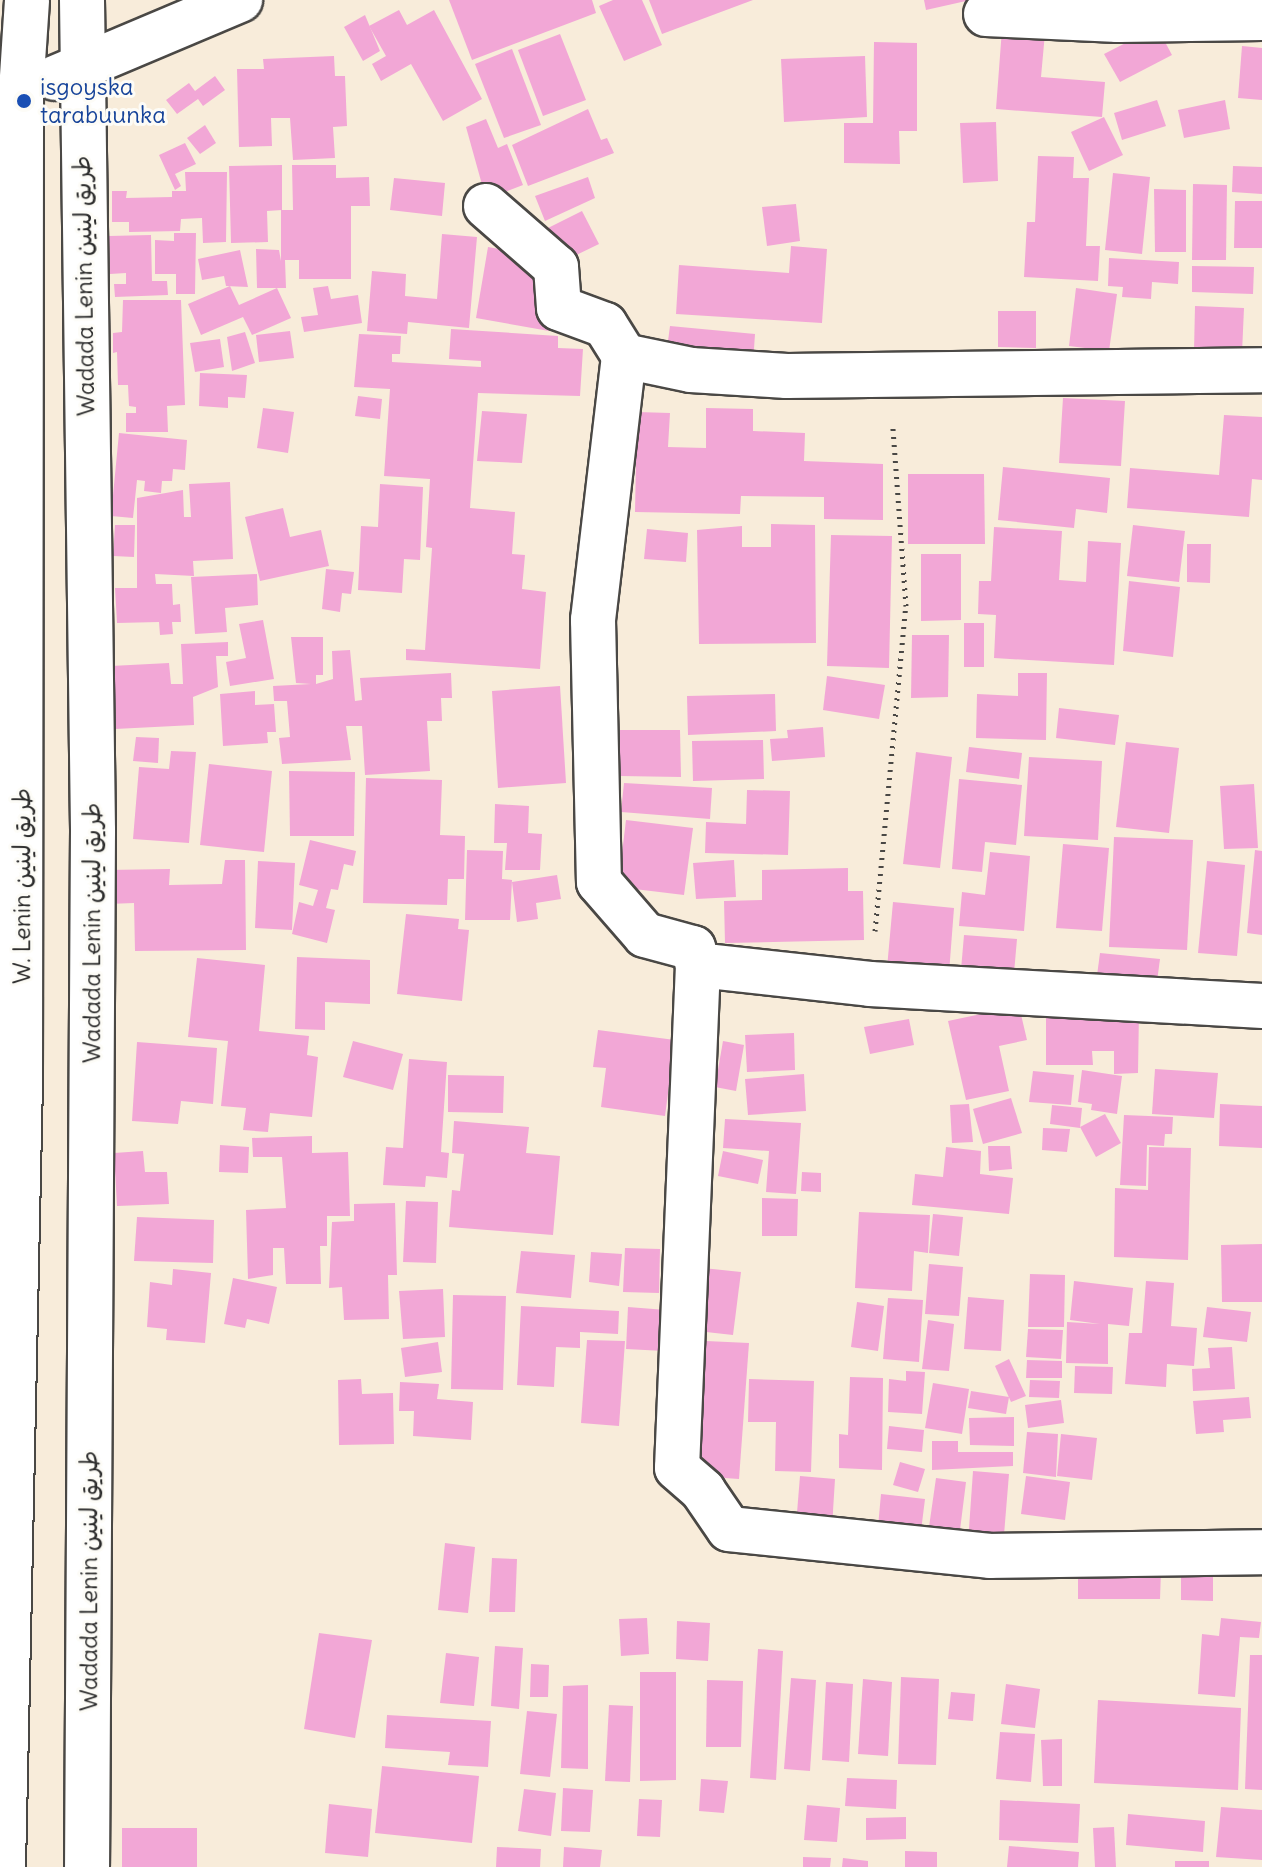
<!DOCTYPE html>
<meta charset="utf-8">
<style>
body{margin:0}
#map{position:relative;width:1262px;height:1867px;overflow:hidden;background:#f8ecda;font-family:Delius,"Playpen Sans Arabic",sans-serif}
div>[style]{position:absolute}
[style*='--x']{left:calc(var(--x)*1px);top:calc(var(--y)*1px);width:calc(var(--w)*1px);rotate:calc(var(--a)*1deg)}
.building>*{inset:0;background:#f2a7d6}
.path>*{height:5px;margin-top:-2.5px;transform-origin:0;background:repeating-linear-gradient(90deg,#4a4845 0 2px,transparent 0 8px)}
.roads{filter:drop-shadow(2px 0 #4a4845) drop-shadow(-2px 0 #4a4845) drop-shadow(0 2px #4a4845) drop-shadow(0 -2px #4a4845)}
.street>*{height:44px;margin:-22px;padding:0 22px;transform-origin:22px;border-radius:22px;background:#fff}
.secondary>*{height:44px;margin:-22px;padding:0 22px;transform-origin:22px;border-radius:22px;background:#fff}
.dots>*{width:22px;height:22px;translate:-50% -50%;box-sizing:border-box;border:4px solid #fdfcf7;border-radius:50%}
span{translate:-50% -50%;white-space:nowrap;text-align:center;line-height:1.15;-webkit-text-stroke:6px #fdfcf7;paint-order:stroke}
.transit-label{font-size:24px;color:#164399}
.left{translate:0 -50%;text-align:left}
.street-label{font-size:24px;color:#2b2b2b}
</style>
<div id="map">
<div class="building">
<div style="clip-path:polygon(449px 0,592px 0,596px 13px,472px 60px)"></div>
<div style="clip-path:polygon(613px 0,642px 0,662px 45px,624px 61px,599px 6px)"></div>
<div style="clip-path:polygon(649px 0,753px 0,662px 34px)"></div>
<div style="clip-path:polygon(924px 0,966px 0,966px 1px,926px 10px)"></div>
<div style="clip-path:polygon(399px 10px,407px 25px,434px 10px,482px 99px,443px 121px,411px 64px,381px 81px,372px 64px,386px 56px,369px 26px)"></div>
<div style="clip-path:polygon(365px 15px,380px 51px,363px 61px,344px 27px)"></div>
<div style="clip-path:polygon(1157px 27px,1172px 55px,1120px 82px,1104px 54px)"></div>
<div style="clip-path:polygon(1002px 29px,1045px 33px,1041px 77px,1105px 82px,1102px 117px,996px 109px)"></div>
<div style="clip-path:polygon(560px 34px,586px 100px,543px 116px,518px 50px)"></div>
<div style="clip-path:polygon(874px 42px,917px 43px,917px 131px,899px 131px,900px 164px,844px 163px,844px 123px,873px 123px)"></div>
<div style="clip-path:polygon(1242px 46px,1262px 48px,1262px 100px,1238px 98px)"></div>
<div style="clip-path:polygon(512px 49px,541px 125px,504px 138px,475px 64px)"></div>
<div style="clip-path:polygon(334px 56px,335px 76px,345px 76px,347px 126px,333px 127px,335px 158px,293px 160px,290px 118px,271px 118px,272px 146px,239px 147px,237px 69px,264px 69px,263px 59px)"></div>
<div style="clip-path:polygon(865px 56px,867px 117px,784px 122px,781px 59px)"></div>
<div style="clip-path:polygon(215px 76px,225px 90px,203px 106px,198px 99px,177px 114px,166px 100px,189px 83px,195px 91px)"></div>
<div style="clip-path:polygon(1157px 100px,1166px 126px,1122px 140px,1114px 113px)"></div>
<div style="clip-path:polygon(1225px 100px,1230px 129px,1184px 138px,1178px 110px)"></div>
<div style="clip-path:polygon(588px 109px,601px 140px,607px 138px,614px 153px,528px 186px,512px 145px)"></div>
<div style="clip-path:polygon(1104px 117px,1123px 155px,1089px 171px,1071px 132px)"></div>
<div style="clip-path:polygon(486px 119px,498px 148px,507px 144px,523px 185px,486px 199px,466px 127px)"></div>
<div style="clip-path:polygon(996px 122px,998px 181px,963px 183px,960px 123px)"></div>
<div style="clip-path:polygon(205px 125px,216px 143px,200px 154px,187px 138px)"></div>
<div style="clip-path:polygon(185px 143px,196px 164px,175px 174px,181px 186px,175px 190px,159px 155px)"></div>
<div style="clip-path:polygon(1038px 156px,1074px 157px,1073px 178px,1089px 178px,1086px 246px,1100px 246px,1098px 281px,1024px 277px,1027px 222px,1035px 222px)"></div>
<div style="clip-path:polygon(282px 165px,282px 210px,267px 211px,268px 242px,231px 243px,229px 166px)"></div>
<div style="clip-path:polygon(292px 165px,336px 165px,336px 178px,369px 177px,370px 206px,351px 206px,351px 279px,299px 279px,299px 260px,285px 260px,286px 288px,257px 288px,256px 249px,279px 250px,281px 261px,281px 210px,293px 210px)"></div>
<div style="clip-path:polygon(1233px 166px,1262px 167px,1262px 194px,1232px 192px)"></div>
<div style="clip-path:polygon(185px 172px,227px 172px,226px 242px,203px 243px,202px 218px,181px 219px,180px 231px,129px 232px,129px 222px,112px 222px,112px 191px,127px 191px,126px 198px,172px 197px,172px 191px,186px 191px)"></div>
<div style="clip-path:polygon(1113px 173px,1150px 177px,1142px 254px,1105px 250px)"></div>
<div style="clip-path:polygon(588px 177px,595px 198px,545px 221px,535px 196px)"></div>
<div style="clip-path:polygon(394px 178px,445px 183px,442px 216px,390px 210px)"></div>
<div style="clip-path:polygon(1193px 184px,1227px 185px,1226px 260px,1192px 260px)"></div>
<div style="clip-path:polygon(1154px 189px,1186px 190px,1186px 252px,1155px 252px)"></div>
<div style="clip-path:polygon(1235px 201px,1262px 201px,1262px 248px,1234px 248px)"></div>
<div style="clip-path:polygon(796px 204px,800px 241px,767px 246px,762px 207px)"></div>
<div style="clip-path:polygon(582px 211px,599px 244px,564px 261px,548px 228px)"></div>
<div style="clip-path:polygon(174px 233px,196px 233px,195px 294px,176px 294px,176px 274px,155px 274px,155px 240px,174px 241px)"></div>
<div style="clip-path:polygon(442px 234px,477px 237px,469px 328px,408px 322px,407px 334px,367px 331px,372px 271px,406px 274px,405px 296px,437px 299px)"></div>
<div style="clip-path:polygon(151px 235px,152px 281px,167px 281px,168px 295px,115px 297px,114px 284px,126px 284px,126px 273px,110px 274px,109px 236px)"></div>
<div style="clip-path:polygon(791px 246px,827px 249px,822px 323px,676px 314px,679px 265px,789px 273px)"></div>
<div style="clip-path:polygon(488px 247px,548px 258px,554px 303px,549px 331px,476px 318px)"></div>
<div style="clip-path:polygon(240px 250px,248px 287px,226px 286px,224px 276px,202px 280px,198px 259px)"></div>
<div style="clip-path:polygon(1109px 258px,1179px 262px,1178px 284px,1152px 282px,1151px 299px,1122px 297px,1123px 287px,1108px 286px)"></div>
<div style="clip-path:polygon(1192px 266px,1254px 267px,1253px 294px,1192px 292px)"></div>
<div style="clip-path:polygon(230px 286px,239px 305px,277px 288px,291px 318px,252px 335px,243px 317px,201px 335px,188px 304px)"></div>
<div style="clip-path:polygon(328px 286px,331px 299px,358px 295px,362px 323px,304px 332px,301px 317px,318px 315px,313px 288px)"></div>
<div style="clip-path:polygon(1076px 288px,1117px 294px,1109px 351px,1069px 346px)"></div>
<div style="clip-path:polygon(123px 300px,181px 300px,185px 405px,167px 406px,168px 432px,126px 432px,126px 413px,136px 413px,136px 407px,129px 406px,128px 385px,118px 385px,117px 352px,113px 353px,113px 333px,122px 332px)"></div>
<div style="clip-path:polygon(1195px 306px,1244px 308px,1242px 353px,1194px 351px)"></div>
<div style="clip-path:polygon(998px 311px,1036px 311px,1036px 348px,998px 347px)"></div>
<div style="clip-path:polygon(670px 326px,755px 334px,753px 363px,666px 356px)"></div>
<div style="clip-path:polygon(451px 329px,558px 336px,558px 348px,583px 349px,580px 396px,478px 393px,470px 508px,515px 512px,512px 554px,525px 555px,522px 589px,546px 592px,540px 669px,406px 660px,406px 649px,425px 650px,432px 548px,426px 547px,430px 479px,384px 476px,390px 389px,354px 387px,359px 334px,401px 336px,400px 354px,392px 354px,392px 362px,481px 367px,481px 361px,449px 359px)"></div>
<div style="clip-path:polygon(290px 331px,294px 358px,259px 362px,256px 335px)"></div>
<div style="clip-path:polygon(245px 332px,255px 363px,232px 371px,227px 337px)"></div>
<div style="clip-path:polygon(220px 339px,224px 367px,195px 372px,190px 343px)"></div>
<div style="clip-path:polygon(200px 373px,247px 375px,245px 398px,228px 397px,228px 408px,199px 406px)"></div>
<div style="clip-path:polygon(358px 396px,382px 399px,380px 419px,355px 416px)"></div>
<div style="clip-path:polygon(1063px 398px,1125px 401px,1121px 466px,1059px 463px)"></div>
<div style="clip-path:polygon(263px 408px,294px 412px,288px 453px,257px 448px)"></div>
<div style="clip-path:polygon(706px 408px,753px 409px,753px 431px,805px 433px,804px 461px,883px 464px,883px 520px,824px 519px,824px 497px,741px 496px,740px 514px,635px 512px,637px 412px,670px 413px,668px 447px,706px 448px)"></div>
<div style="clip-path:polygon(482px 411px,527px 414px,522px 463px,477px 461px)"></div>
<div style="clip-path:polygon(1224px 415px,1262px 417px,1262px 480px,1252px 479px,1249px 517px,1127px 508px,1130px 468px,1219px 475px)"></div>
<div style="clip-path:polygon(119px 433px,187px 440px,185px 470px,173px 469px,172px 481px,162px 481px,161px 493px,144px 491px,145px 481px,137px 480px,133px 518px,111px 516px)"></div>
<div style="clip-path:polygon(1003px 467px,1110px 478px,1107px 513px,1076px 509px,1074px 528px,998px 520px)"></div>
<div style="clip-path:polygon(908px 474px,984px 474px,985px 544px,908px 544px)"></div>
<div style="clip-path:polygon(230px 482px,233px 559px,193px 561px,194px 576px,155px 574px,156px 584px,172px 584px,173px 605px,180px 604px,181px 622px,172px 622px,173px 634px,160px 635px,159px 622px,117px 623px,115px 588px,137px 588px,137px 498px,183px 490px,184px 517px,191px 517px,189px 484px)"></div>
<div style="clip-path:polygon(380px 484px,423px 487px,420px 560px,404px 559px,402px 593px,358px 590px,361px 526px,378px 527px)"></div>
<div style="clip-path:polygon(283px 508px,290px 537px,321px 530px,329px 566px,260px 581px,245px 517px)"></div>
<div style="clip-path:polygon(771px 524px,815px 525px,816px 643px,699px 644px,697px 530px,742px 526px,742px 547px,771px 547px)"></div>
<div style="clip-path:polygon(115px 525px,135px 525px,134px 557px,113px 556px)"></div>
<div style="clip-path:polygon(1133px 525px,1185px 531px,1179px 582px,1127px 576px)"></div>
<div style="clip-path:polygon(994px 527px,1062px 531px,1059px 580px,1086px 582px,1088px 541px,1121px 543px,1114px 665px,994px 658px,996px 615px,978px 614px,979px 581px,991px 581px)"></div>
<div style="clip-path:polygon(647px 529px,688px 533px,686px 562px,644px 559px)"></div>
<div style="clip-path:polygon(831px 535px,892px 536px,889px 668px,827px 666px)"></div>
<div style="clip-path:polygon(1187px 544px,1211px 544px,1210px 583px,1187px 582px)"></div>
<div style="clip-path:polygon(921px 554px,961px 554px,961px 620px,921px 621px)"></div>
<div style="clip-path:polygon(326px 569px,354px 572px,351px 594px,342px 593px,340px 612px,322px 609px)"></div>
<div style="clip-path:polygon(257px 574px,258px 605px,225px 608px,227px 632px,195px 634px,191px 577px)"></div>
<div style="clip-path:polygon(1129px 581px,1180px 587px,1173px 657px,1123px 651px)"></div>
<div style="clip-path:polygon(263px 620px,274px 679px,230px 686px,226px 662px,246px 658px,239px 624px)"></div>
<div style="clip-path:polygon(964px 623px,984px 623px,984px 667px,964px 667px)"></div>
<div style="clip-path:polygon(912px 635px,949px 635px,948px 697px,911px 698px)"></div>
<div style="clip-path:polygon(291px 637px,323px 637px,323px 675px,316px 675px,316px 684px,333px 679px,332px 651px,350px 650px,355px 701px,362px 700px,360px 678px,451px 673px,452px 698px,441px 698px,442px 721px,427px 721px,430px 771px,365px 775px,362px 726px,346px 726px,351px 760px,282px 764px,279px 738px,290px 737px,287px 701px,274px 701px,273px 686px,311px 684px,296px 683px)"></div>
<div style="clip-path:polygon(228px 642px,228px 656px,216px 656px,218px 687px,193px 697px,194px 725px,115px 729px,111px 666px,169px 663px,171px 684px,183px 684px,181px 644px)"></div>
<div style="clip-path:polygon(1018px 673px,1047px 673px,1046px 740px,976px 738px,977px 694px,1018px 696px)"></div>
<div style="clip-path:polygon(827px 676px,885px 685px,879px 719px,823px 710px)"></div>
<div style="clip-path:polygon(560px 686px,566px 783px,498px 788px,492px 691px)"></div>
<div style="clip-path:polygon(255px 691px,255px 705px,274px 704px,276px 732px,267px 732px,268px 743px,223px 746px,220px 694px)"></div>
<div style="clip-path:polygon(775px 694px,776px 731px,688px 735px,687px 696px)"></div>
<div style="clip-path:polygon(1059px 708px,1119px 715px,1115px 745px,1056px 738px)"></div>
<div style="clip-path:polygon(823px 727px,825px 757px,772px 761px,770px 739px,788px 738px,787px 730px)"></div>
<div style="clip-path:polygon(620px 730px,680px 730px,681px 777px,620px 776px)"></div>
<div style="clip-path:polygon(136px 737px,159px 738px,158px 763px,133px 761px)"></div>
<div style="clip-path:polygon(763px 740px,764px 779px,693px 781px,692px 741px)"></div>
<div style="clip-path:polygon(1126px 742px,1179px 748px,1169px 833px,1116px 827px)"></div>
<div style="clip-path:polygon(969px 747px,1022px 753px,1019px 779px,966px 772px)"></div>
<div style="clip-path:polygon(171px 751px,196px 752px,189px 843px,133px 839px,139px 767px,169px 769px)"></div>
<div style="clip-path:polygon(916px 752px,952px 757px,940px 868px,903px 864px)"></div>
<div style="clip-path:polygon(1029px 757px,1102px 761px,1098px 840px,1024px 836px)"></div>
<div style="clip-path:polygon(209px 764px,272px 771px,264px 852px,200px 845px)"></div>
<div style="clip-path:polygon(289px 771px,355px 772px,354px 836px,290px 836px)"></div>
<div style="clip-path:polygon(366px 778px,442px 780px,440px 835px,465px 836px,464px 879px,448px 879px,447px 905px,363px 903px)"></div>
<div style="clip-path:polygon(959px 779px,1022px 785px,1016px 845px,985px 842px,982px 872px,952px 869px)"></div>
<div style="clip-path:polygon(624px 783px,712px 788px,710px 819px,621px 812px)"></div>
<div style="clip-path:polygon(1254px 784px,1258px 848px,1224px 849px,1220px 786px)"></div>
<div style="clip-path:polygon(747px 790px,790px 791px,788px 855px,705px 853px,706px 822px,746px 824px)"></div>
<div style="clip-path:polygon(495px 804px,529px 806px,528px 833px,542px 834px,540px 870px,505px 870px,507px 843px,494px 843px)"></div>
<div style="clip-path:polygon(626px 820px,693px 828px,684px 895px,618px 887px)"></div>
<div style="clip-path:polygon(1114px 837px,1193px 840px,1187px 950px,1109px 947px)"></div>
<div style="clip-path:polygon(310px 840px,356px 851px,353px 866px,344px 864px,338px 890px,331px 889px,326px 908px,335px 910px,327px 943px,292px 934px,299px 902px,313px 906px,318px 890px,299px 885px)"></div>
<div style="clip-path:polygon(1063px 844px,1109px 848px,1102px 931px,1056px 928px)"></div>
<div style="clip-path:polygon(467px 850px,503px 851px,502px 879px,512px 880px,510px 920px,465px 920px)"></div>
<div style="clip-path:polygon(1255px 850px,1262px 851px,1262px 935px,1247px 933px)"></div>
<div style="clip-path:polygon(990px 852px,1030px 856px,1024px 931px,959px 926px,962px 892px,985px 895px)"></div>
<div style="clip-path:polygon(225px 860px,245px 860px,246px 950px,135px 951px,134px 903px,108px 904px,107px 870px,170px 869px,169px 885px,222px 884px)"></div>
<div style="clip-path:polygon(734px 860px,736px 897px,696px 899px,693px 863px)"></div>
<div style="clip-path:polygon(258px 861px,295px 863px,292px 930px,255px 928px)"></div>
<div style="clip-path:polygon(1207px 861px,1245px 865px,1237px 956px,1198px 953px)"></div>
<div style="clip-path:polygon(848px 868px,848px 891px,863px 891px,864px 940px,725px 943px,724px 901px,762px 900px,762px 870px)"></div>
<div style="clip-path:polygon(557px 875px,561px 899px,536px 903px,538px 919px,517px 922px,512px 882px)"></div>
<div style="clip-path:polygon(893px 902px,954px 908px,949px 973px,887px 968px)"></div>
<div style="clip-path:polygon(406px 914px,459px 919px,458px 929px,469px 930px,462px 1001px,397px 994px)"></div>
<div style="clip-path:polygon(964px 935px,1017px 939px,1014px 973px,961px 970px)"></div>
<div style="clip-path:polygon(1100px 953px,1160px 959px,1156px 989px,1096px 983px)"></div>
<div style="clip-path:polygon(297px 957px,370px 960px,370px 1004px,325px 1002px,325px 1030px,295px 1029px)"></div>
<div style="clip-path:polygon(197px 958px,265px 965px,259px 1031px,309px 1036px,307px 1055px,318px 1057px,312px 1117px,270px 1113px,268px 1132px,243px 1130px,246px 1108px,221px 1106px,228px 1041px,188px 1037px)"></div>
<div style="clip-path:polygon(1019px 1006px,1027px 1040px,999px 1046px,1009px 1091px,966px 1100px,948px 1021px)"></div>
<div style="clip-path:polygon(1046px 1009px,1139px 1011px,1138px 1073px,1114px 1074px,1114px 1051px,1092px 1051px,1093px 1065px,1046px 1065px)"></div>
<div style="clip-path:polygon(909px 1019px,914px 1045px,870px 1054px,864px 1027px)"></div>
<div style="clip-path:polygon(598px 1030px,675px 1040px,665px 1116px,601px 1107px,606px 1068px,593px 1067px)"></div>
<div style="clip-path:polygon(794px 1033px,795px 1070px,747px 1072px,745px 1035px)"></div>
<div style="clip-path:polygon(353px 1041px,403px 1054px,393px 1090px,343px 1077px)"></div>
<div style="clip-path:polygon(723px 1041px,744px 1045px,736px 1091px,715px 1087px)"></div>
<div style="clip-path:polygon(137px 1042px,217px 1048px,213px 1104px,181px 1101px,178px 1124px,132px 1121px)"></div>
<div style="clip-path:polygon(409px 1059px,447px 1062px,441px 1152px,449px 1153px,447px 1178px,426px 1176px,425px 1187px,383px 1185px,386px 1147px,403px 1148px)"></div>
<div style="clip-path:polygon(1155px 1069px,1218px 1073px,1214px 1118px,1152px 1114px)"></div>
<div style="clip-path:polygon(1082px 1070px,1122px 1076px,1117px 1114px,1091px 1110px,1092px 1104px,1078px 1102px)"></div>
<div style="clip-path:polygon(1033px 1071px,1074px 1075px,1071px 1105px,1029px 1102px)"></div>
<div style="clip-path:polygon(804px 1074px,806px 1111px,748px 1115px,745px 1079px)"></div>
<div style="clip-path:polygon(448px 1075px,504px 1076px,503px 1113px,448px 1112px)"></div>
<div style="clip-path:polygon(1011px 1098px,1022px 1133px,983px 1144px,973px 1109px)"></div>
<div style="clip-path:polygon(969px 1104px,973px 1142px,952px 1143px,950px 1105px)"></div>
<div style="clip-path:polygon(1220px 1104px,1262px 1106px,1262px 1148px,1219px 1146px)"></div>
<div style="clip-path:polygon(1052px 1105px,1082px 1108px,1080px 1128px,1050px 1124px)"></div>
<div style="clip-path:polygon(1105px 1114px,1121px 1143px,1096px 1157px,1080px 1127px)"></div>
<div style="clip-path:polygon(1124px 1115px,1173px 1117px,1172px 1134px,1165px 1134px,1164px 1146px,1147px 1145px,1146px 1186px,1120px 1185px)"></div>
<div style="clip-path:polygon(725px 1119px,801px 1123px,796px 1194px,766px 1192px,769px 1151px,723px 1148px)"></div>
<div style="clip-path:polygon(454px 1121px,529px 1127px,526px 1153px,560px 1156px,553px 1235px,449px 1227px,452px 1190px,460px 1191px,464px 1154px,452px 1153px)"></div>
<div style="clip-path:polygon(1043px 1128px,1070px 1129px,1067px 1152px,1042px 1150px)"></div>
<div style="clip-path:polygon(312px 1136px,312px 1153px,348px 1152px,350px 1216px,327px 1216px,327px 1246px,320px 1246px,321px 1284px,286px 1284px,284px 1248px,273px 1248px,273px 1275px,248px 1279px,246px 1210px,286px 1208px,282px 1157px,253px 1157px,252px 1138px)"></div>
<div style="clip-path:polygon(220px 1145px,249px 1147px,248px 1173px,219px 1172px)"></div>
<div style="clip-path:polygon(988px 1146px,1010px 1146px,1012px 1169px,989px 1171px)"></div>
<div style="clip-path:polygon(946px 1147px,981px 1151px,980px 1174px,1013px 1178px,1009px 1214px,912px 1205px,915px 1174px,943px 1177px)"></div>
<div style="clip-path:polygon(1149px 1147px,1191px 1148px,1188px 1260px,1114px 1257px,1115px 1188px,1148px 1190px)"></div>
<div style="clip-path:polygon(143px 1151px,145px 1172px,167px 1172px,169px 1204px,117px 1206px,114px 1153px)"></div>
<div style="clip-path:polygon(723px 1151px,763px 1160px,758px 1184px,718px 1176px)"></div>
<div style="clip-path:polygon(802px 1172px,821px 1173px,821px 1192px,801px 1191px)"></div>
<div style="clip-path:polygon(762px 1198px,798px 1199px,797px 1236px,762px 1236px)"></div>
<div style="clip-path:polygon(406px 1201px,438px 1202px,436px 1263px,403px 1262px)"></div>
<div style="clip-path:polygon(395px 1203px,397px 1275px,388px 1275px,389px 1319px,344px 1320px,342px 1287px,329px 1288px,332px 1222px,354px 1221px,354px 1204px)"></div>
<div style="clip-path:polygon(859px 1212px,930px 1215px,928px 1253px,914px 1251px,912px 1291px,855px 1288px)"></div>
<div style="clip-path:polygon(933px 1214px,963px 1217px,959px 1256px,929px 1253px)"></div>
<div style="clip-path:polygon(137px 1217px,214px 1220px,213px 1263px,134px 1261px)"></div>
<div style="clip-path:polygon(1262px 1244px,1262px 1302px,1222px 1302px,1221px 1245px)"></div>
<div style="clip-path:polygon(625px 1248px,660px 1249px,659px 1293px,623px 1292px)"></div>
<div style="clip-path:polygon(521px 1251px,575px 1255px,571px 1298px,516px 1293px)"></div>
<div style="clip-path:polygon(591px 1252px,622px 1254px,619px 1286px,589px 1282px)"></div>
<div style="clip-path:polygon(929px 1264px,963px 1267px,959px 1316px,925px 1314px)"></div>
<div style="clip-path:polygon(703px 1268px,741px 1272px,733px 1335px,697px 1331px)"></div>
<div style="clip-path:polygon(173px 1269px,211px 1273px,205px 1343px,166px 1340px,167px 1329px,147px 1327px,150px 1282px,172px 1285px)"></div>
<div style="clip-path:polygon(1030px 1274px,1065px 1275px,1064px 1327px,1028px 1327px)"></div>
<div style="clip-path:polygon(233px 1278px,277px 1287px,269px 1324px,247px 1319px,245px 1328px,224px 1324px)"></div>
<div style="clip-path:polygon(1074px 1281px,1133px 1288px,1129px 1326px,1108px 1324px,1108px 1364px,1066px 1363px,1067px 1322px,1100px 1324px,1070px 1320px)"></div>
<div style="clip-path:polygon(1146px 1281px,1174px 1283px,1171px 1326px,1197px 1328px,1194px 1366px,1167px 1364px,1166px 1387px,1125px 1384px,1129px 1333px,1142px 1333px)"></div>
<div style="clip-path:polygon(443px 1289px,445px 1337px,403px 1339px,399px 1291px)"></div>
<div style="clip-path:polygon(453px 1295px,506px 1296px,503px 1390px,451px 1389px)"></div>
<div style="clip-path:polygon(968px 1297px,1004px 1300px,1001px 1351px,964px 1349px)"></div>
<div style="clip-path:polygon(888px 1298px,923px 1300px,919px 1362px,883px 1359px)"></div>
<div style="clip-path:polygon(857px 1302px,884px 1306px,878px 1351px,851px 1347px)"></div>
<div style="clip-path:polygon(521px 1306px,619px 1311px,618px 1334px,580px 1332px,580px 1348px,556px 1347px,554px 1387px,517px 1385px)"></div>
<div style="clip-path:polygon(628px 1307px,666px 1310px,664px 1351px,626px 1349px)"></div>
<div style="clip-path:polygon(1207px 1307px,1251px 1312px,1247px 1342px,1203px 1337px)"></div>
<div style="clip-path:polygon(928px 1320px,954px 1324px,949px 1371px,922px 1369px)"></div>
<div style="clip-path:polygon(1028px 1329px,1063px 1330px,1061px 1359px,1026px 1357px)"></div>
<div style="clip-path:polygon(587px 1340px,625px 1341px,619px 1426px,581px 1423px)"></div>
<div style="clip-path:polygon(706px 1341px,749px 1343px,739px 1479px,696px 1476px)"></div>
<div style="clip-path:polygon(438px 1342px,442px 1372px,405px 1377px,401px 1348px)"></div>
<div style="clip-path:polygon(1232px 1347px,1235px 1389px,1193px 1391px,1192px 1369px,1210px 1368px,1208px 1348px)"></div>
<div style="clip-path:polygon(1009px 1359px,1026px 1396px,1011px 1402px,995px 1366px)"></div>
<div style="clip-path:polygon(1027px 1360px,1062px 1361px,1062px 1378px,1026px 1378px)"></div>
<div style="clip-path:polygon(1075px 1366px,1113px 1367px,1112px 1394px,1074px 1393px)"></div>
<div style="clip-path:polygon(906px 1371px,925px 1372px,922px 1414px,888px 1412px,889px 1379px,906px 1381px)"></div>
<div style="clip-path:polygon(850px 1377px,883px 1378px,882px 1470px,839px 1468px,839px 1434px,848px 1435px)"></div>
<div style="clip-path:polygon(361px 1379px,362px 1394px,393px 1393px,394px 1444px,339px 1445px,338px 1380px)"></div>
<div style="clip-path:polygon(749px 1379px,814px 1381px,811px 1472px,775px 1471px,776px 1422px,748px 1422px)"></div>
<div style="clip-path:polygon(1030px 1380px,1060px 1381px,1059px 1398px,1029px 1397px)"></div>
<div style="clip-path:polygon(400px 1382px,439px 1384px,437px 1399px,473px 1402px,471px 1440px,413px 1436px,414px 1411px,399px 1411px)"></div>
<div style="clip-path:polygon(933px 1383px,969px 1389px,962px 1434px,925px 1428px)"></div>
<div style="clip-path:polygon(971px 1391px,1009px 1397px,1006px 1414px,968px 1408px)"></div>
<div style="clip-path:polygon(1249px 1397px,1251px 1418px,1223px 1420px,1224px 1432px,1196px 1434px,1193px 1401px)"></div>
<div style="clip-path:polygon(1061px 1400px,1064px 1423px,1028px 1428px,1025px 1405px)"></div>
<div style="clip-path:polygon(1014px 1417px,1014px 1446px,970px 1445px,969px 1418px)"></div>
<div style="clip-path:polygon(889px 1426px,924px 1430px,922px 1452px,887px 1449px)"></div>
<div style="clip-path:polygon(1027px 1432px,1058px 1434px,1056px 1477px,1023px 1473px)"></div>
<div style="clip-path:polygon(1061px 1434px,1097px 1438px,1092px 1480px,1057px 1476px)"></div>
<div style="clip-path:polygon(932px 1441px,958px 1441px,958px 1452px,1013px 1452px,1013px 1466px,932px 1470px)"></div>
<div style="clip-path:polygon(900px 1462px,925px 1469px,918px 1492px,893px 1485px)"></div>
<div style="clip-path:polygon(973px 1471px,1009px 1474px,1003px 1547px,968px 1543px)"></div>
<div style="clip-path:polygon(800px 1476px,835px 1479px,832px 1528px,796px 1525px)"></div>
<div style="clip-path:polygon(1026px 1476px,1070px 1482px,1065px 1520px,1021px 1514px)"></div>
<div style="clip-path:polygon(936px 1478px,966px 1482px,959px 1538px,928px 1534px)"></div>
<div style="clip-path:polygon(881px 1494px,925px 1499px,921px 1531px,878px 1527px)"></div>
<div style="clip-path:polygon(445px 1543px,475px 1547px,468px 1613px,438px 1610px)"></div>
<div style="clip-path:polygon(492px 1558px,517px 1559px,515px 1612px,489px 1612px)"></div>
<div style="clip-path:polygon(1078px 1569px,1161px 1570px,1160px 1599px,1078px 1599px)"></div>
<div style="clip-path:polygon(1181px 1571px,1213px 1571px,1213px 1601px,1181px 1600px)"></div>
<div style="clip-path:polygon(647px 1618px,649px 1654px,621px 1656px,619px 1619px)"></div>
<div style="clip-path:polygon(1221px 1618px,1261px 1622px,1259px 1638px,1240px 1637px,1235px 1697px,1198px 1694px,1202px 1634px,1219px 1636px)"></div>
<div style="clip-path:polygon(677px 1621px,710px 1623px,708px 1661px,676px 1659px)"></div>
<div style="clip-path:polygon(319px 1633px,372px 1640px,355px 1738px,304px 1729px)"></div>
<div style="clip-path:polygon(495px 1646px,523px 1648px,519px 1709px,491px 1706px)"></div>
<div style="clip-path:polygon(758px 1649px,783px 1651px,776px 1780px,750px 1778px)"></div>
<div style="clip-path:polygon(446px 1653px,479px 1657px,474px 1706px,440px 1703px)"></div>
<div style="clip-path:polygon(1250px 1655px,1262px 1655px,1262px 1790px,1245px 1789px)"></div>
<div style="clip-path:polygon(531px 1664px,549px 1665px,548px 1697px,530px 1697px)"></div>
<div style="clip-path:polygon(640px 1672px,676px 1672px,676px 1780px,640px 1781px)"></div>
<div style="clip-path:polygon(901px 1677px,939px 1679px,936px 1765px,898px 1764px)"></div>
<div style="clip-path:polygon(791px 1678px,816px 1680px,810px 1771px,784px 1769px)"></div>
<div style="clip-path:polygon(863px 1679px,892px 1682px,888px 1756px,858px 1754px)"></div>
<div style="clip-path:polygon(707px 1680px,743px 1681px,741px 1747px,706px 1747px)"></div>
<div style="clip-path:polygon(826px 1682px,853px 1684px,849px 1762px,822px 1760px)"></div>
<div style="clip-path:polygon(1006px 1684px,1040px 1689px,1035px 1728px,1001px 1724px)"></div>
<div style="clip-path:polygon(588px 1685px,588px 1769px,561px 1768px,563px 1686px)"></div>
<div style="clip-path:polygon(951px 1692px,975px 1694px,973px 1721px,948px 1719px)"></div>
<div style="clip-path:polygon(1098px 1700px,1241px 1708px,1238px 1790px,1094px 1783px)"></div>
<div style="clip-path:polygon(609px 1705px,633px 1706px,630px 1782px,605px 1781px)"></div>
<div style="clip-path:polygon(527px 1711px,557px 1714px,550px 1777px,520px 1774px)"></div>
<div style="clip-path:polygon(387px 1715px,491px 1721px,488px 1767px,448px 1765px,450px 1752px,385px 1748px)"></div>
<div style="clip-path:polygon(1000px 1732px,1035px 1734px,1031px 1782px,996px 1779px)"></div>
<div style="clip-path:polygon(1062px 1739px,1062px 1786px,1043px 1786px,1041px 1740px)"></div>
<div style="clip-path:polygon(382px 1766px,479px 1776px,472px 1843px,375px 1833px)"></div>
<div style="clip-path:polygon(847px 1778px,897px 1780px,896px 1809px,845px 1806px)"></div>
<div style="clip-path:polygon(701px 1779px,728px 1781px,724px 1813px,699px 1811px)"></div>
<div style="clip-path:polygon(563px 1788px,593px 1790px,590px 1832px,561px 1831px)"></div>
<div style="clip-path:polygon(524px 1789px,556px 1793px,551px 1836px,518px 1831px)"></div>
<div style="clip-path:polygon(639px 1799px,662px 1800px,660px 1837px,637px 1836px)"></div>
<div style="clip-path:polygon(1000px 1800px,1080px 1804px,1078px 1843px,999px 1840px)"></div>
<div style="clip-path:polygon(329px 1804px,372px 1809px,368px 1857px,325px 1853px)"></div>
<div style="clip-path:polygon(807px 1805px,840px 1808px,837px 1842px,804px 1840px)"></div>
<div style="clip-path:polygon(1221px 1807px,1262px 1810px,1262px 1860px,1216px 1857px)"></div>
<div style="clip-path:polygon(1128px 1814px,1205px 1821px,1203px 1852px,1126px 1845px)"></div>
<div style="clip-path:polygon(906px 1817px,906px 1839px,866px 1840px,866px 1818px)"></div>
<div style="clip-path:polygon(1114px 1827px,1116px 1867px,1095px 1867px,1093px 1828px)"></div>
<div style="clip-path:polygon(122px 1828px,197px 1828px,197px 1867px,122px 1867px)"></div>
<div style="clip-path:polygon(1009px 1846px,1079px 1852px,1078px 1867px,1007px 1867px)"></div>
<div style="clip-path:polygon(497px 1847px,541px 1849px,540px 1867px,496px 1867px)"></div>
<div style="clip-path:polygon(564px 1847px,602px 1850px,600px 1867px,563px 1867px)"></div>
<div style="clip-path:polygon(905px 1851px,937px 1852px,937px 1867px,905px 1867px)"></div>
<div style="clip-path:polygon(803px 1857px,831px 1858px,830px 1867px,803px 1867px)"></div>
<div style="clip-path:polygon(843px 1858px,868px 1861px,868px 1867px,842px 1867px)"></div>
<div style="clip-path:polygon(1175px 1861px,1209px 1861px,1209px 1867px,1175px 1867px)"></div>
</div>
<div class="path">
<div style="--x:875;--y:931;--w:326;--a:-84.6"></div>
<div style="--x:906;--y:606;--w:179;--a:-94.2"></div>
</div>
<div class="roads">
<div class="street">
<div style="--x:986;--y:14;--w:132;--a:2.6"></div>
<div style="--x:1118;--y:20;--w:144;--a:-0.8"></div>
<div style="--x:486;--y:206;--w:93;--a:41.1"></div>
<div style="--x:556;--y:267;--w:41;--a:85.8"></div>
<div style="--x:559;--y:308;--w:49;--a:20.3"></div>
<div style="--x:605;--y:325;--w:36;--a:58"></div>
<div style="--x:624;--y:356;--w:68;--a:11.8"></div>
<div style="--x:691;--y:370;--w:96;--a:3.6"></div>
<div style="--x:787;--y:376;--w:475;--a:-0.7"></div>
<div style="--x:624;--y:356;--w:266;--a:96.7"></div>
<div style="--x:593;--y:620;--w:262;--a:88.7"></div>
<div style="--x:599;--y:882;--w:70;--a:49"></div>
<div style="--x:645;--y:935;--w:50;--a:15.2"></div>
<div style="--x:693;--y:948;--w:18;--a:74"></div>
<div style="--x:698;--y:965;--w:173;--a:6.3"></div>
<div style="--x:870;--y:984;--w:393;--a:3.2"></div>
<div style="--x:698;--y:965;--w:503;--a:92.39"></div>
<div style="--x:677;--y:1468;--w:35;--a:41"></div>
<div style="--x:703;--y:1491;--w:46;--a:55.6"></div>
<div style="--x:729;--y:1529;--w:262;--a:5.9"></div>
<div style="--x:990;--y:1556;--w:272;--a:-0.8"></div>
</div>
<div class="secondary">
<div style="--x:82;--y:0;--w:831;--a:89.24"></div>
<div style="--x:93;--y:831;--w:1036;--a:90.33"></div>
<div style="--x:55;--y:78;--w:201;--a:-22.9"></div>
<div style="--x:3;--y:1867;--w:786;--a:-88.76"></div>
<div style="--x:20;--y:1081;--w:990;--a:-89.94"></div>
<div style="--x:21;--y:91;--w:91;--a:-86.2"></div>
</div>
</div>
<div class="dots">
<div style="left:24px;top:101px;background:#1a4fb4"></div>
</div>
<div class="transit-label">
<span class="left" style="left:40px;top:101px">isgoyska<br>tarabuunka</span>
</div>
<div class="street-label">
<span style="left:84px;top:286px;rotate:-91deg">Wadada Lenin طريق لينين</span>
<span style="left:22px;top:886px;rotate:-90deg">W. Lenin طريق لينين</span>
<span style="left:92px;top:933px;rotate:-90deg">Wadada Lenin طريق لينين</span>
<span style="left:89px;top:1581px;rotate:-90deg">Wadada Lenin طريق لينين</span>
</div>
</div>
